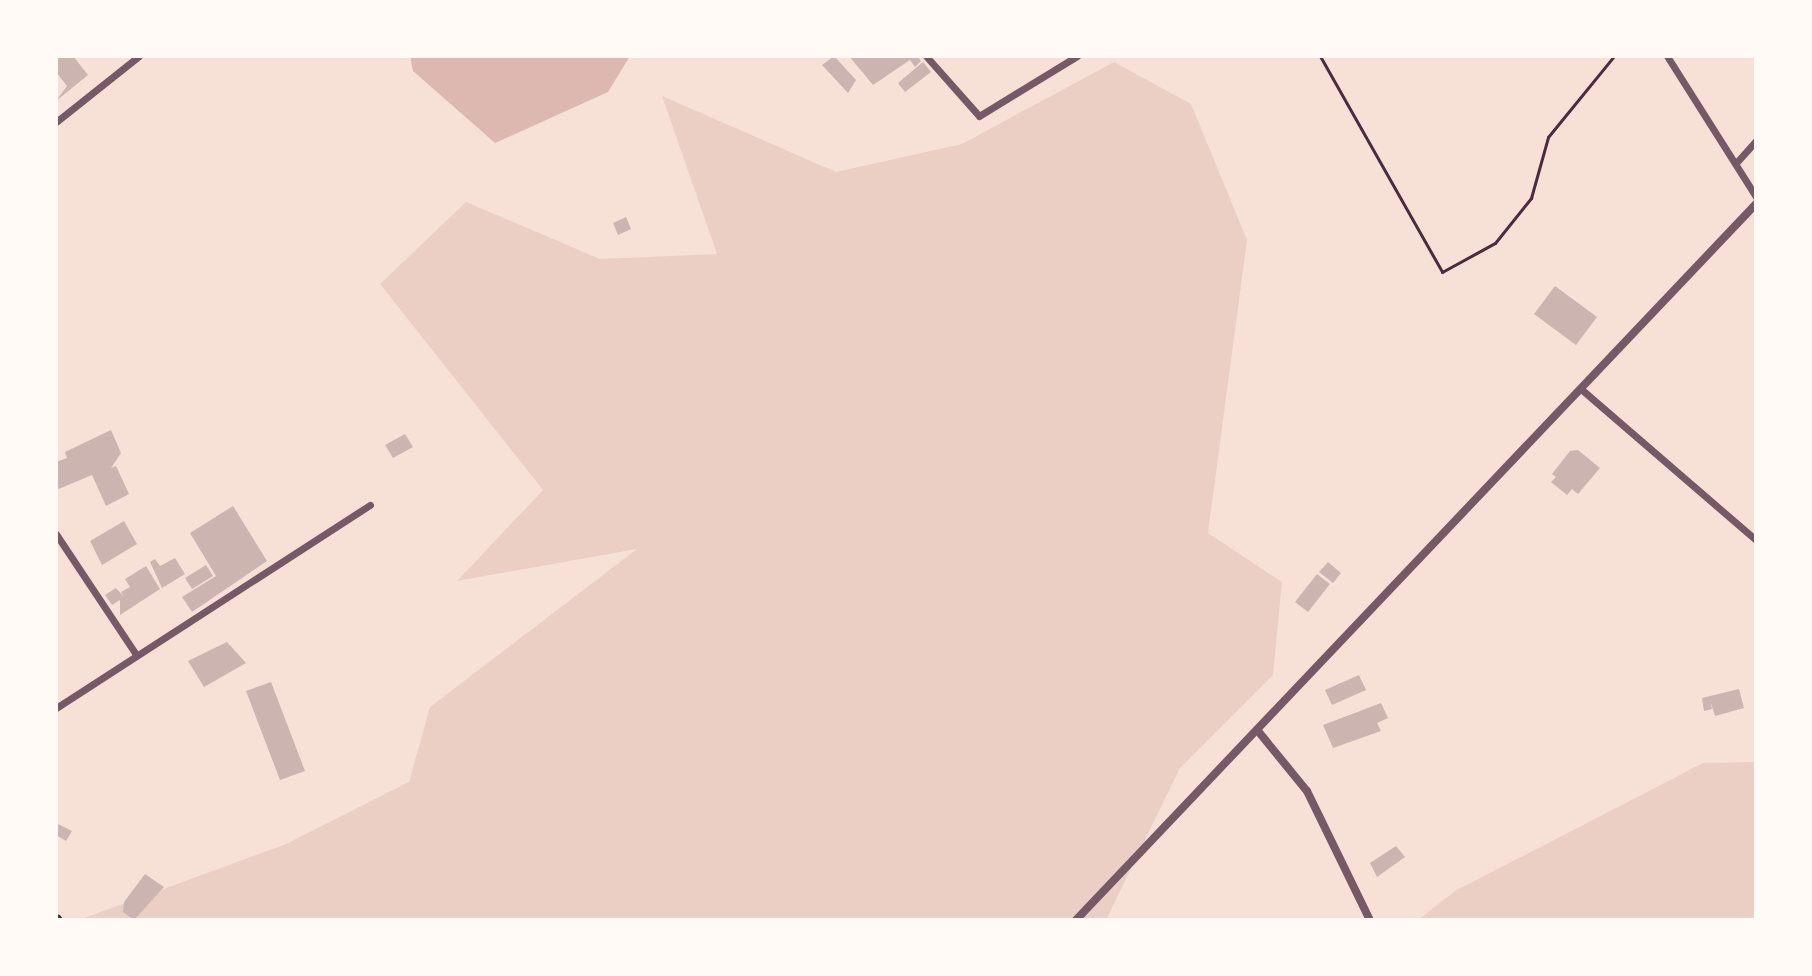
<!DOCTYPE html>
<style>
body{margin:0}
#map{position:relative;width:1812px;height:976px;overflow:hidden;background:#f7e1d7;font-family:"Fira Sans",sans-serif}
div>[style]{position:absolute}
[style*='--x']{left:calc(var(--x)*1px);top:calc(var(--y)*1px);width:calc(var(--w)*1px);rotate:calc(var(--a)*1deg)}
.green>*{inset:0;background:#ebcfc5}
.water>*{inset:0;background:#dcb8b0}
.building>*{inset:0;background:#ccb4b1}
.path>*{height:3px;margin:-1.5px;padding:0 1.5px;transform-origin:1.5px;border-radius:1.5px;background:#4a2c40}
.minor>*{height:7px;margin:-3.5px;padding:0 3.5px;transform-origin:3.5px;border-radius:3.5px;background:#755966}
.tertiary>*{height:8px;margin:-4px;padding:0 4px;transform-origin:4px;border-radius:4px;background:#755966}
.trunk>*{height:11px;margin:-5.5px;padding:0 5.5px;transform-origin:5.5px;border-radius:5.5px;background:#4a2c40}
span{translate:-50% -50%;white-space:nowrap;text-align:center;line-height:1.15;-webkit-text-stroke:6px #fffaf5;paint-order:stroke}
.frame{position:absolute;inset:0;border:58px solid #fffaf5;pointer-events:none}
</style>
<div id="map">
<div class="green">
<div style="clip-path:polygon(1114px 62px,1191px 104px,1247px 240px,1208px 533px,1282px 582px,1273px 675px,1180px 768px,1106px 920px,79px 920px,286px 844px,409px 782px,430px 707px,637px 549px,457px 581px,543px 490px,380px 284px,466px 202px,600px 259px,717px 254px,662px 96px,836px 172px,962px 144px)"></div>
<div style="clip-path:polygon(1756px 762px,1756px 920px,1418px 920px,1455px 891px,1703px 763px)"></div>
</div>
<div class="water">
<div style="clip-path:polygon(410px 56px,630px 56px,608px 92px,495px 143px,413px 71px)"></div>
</div>
<div class="building">
<div style="clip-path:polygon(56px 56px,73px 56px,88px 75px,56px 101px,67px 86px,56px 72px)"></div>
<div style="clip-path:polygon(834px 56px,856px 80px,848px 93px,822px 65px)"></div>
<div style="clip-path:polygon(849px 56px,917px 56px,921px 61px,915px 67px,910px 60px,873px 85px)"></div>
<div style="clip-path:polygon(923px 62px,931px 72px,905px 92px,898px 83px)"></div>
<div style="clip-path:polygon(626px 217px,631px 229px,618px 235px,613px 223px)"></div>
<div style="clip-path:polygon(1555px 286px,1597px 317px,1576px 345px,1534px 314px)"></div>
<div style="clip-path:polygon(111px 430px,121px 453px,111px 468px,116px 466px,129px 494px,106px 506px,92px 475px,56px 490px,56px 462px,67px 458px,65px 452px)"></div>
<div style="clip-path:polygon(405px 434px,413px 447px,393px 458px,385px 445px)"></div>
<div style="clip-path:polygon(1578px 450px,1600px 468px,1578px 494px,1572px 489px,1567px 495px,1551px 482px,1556px 477px,1552px 474px,1570px 451px)"></div>
<div style="clip-path:polygon(233px 506px,267px 561px,192px 612px,182px 597px,216px 576px,190px 533px)"></div>
<div style="clip-path:polygon(124px 521px,137px 544px,102px 565px,90px 541px)"></div>
<div style="clip-path:polygon(175px 558px,185px 574px,162px 588px,150px 562px,155px 559px,160px 566px)"></div>
<div style="clip-path:polygon(1328px 562px,1341px 573px,1333px 583px,1319px 572px)"></div>
<div style="clip-path:polygon(206px 565px,213px 576px,192px 589px,185px 578px)"></div>
<div style="clip-path:polygon(146px 566px,160px 589px,120px 615px,120px 600px,112px 605px,105px 595px,116px 588px,124px 597px,121px 592px,130px 587px,125px 579px)"></div>
<div style="clip-path:polygon(1317px 574px,1330px 584px,1308px 612px,1295px 602px)"></div>
<div style="clip-path:polygon(227px 642px,246px 663px,204px 687px,188px 661px)"></div>
<div style="clip-path:polygon(1359px 675px,1366px 690px,1332px 705px,1325px 690px)"></div>
<div style="clip-path:polygon(271px 682px,305px 771px,280px 780px,246px 691px)"></div>
<div style="clip-path:polygon(1739px 689px,1744px 708px,1715px 716px,1710px 700px,1712px 709px,1704px 711px,1702px 698px)"></div>
<div style="clip-path:polygon(1381px 703px,1388px 718px,1377px 723px,1381px 731px,1333px 748px,1323px 725px)"></div>
<div style="clip-path:polygon(56px 823px,72px 831px,66px 841px,56px 835px)"></div>
<div style="clip-path:polygon(1396px 846px,1405px 857px,1377px 877px,1370px 863px)"></div>
<div style="clip-path:polygon(145px 874px,164px 887px,134px 920px,123px 912px,124px 902px)"></div>
</div>
<div class="path">
<div style="--x:1320;--y:56;--w:248;--a:60.5"></div>
<div style="--x:1442;--y:272;--w:60;--a:-28.7"></div>
<div style="--x:1495;--y:243;--w:58;--a:-51.3"></div>
<div style="--x:1531;--y:198;--w:63;--a:-74.4"></div>
<div style="--x:1548;--y:137;--w:104;--a:-50.8"></div>
</div>
<div class="minor">
<div style="--x:926;--y:56;--w:80;--a:48.5"></div>
<div style="--x:979;--y:116;--w:115;--a:-31.5"></div>
<div style="--x:1667;--y:56;--w:167;--a:57.7"></div>
<div style="--x:56;--y:122;--w:106;--a:-38.5"></div>
<div style="--x:1736;--y:163;--w:30;--a:-48"></div>
<div style="--x:1581;--y:389;--w:231;--a:40.8"></div>
<div style="--x:56;--y:534;--w:143;--a:56.4"></div>
<div style="--x:56;--y:708;--w:374;--a:-32.9"></div>
</div>
<div class="tertiary">
<div style="--x:1258;--y:731;--w:77;--a:50.8"></div>
<div style="--x:1307;--y:791;--w:144;--a:64"></div>
<div style="--x:1076;--y:920;--w:987;--a:-46.48"></div>
</div>
<div class="trunk">
<div style="--x:56;--y:919;--w:1;--a:45"></div>
</div>
<div class="frame"></div>
</div>
